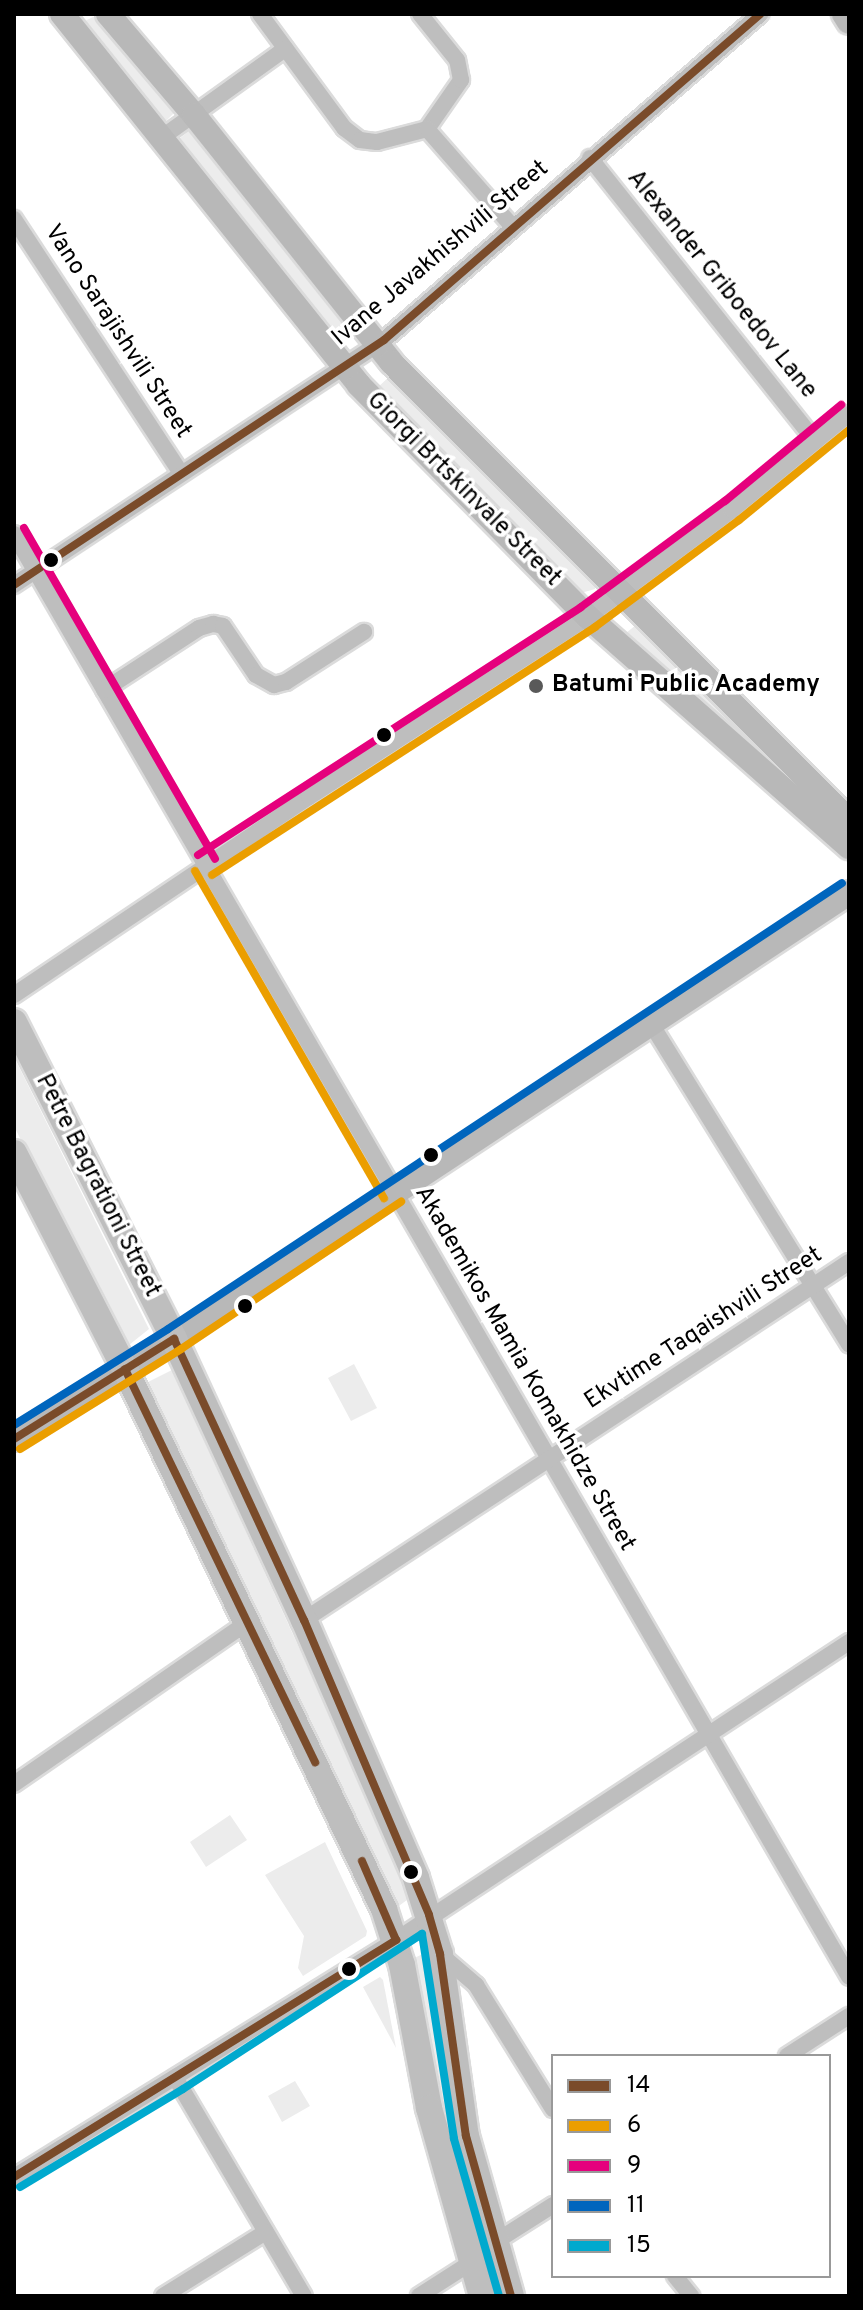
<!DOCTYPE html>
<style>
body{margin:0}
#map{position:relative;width:863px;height:2310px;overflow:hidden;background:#fff;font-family:Overpass,sans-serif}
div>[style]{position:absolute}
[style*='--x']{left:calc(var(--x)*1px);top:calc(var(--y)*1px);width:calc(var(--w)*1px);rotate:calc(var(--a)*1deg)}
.green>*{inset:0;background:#ececec}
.roads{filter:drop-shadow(2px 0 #dbdbdb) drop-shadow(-2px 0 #dbdbdb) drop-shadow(0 2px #dbdbdb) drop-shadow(0 -2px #dbdbdb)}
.street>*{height:16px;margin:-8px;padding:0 8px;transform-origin:8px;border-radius:8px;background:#bebebe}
.secondary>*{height:24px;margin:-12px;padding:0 12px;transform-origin:12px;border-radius:12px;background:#b8b8b8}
.primary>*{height:26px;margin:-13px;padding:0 13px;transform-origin:13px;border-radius:13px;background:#bebebe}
.bus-1>*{height:8px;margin:-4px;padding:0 4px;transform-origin:4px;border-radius:4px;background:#7a4b2a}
.bus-2>*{height:8px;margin:-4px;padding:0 4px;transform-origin:4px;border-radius:4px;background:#eb9e00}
.bus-3>*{height:8px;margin:-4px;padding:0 4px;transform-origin:4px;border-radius:4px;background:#e5007d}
.bus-4>*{height:8px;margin:-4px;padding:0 4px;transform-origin:4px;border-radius:4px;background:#0065bd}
.bus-5>*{height:8px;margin:-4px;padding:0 4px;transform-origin:4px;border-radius:4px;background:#00a9ce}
.dots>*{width:22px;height:22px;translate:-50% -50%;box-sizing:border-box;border:4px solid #fff;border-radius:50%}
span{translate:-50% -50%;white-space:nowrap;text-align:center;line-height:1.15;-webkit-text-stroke:7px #fff;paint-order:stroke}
.street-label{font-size:24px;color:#000}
.poi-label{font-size:24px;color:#000;font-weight:700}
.left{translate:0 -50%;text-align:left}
.frame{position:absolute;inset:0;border:16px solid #000;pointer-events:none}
.legend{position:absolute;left:551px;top:2054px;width:280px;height:224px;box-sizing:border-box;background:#fff;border:2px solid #999;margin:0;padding:10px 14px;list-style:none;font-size:24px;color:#000}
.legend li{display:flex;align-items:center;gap:16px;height:40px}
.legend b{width:40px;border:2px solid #999}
</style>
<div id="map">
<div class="green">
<div style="clip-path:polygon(93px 17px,102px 18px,173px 107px,174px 113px,164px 123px,82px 28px,85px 21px)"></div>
<div style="clip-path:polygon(189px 131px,198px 137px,347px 324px,341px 338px,331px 341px,180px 150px,179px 139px)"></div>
<div style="clip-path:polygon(391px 375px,595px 578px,595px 589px,581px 593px,376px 389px)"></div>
<div style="clip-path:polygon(636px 625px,849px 832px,849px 838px,626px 633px)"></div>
<div style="clip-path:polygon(14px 1057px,149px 1329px,129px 1345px,122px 1343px,14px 1126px)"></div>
<div style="clip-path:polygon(354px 1364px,377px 1408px,351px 1421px,328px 1378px)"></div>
<div style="clip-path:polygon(172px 1370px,408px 1886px,407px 1900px,396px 1908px,140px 1386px)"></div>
<div style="clip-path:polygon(230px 1815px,247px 1840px,206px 1867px,190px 1842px)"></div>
<div style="clip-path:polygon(325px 1842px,367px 1931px,366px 1936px,303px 1976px,298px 1968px,304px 1936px,265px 1875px)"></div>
<div style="clip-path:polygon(423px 1954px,428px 1956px,451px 2132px,474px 2212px,470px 2214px,446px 2133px,412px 1959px)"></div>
<div style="clip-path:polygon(380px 1977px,383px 1980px,396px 2048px,363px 1987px)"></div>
<div style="clip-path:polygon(295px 2081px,310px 2106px,282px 2122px,268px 2096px)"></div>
</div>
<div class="roads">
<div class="street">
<div style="--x:260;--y:14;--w:142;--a:53.6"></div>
<div style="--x:344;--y:128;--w:20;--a:37"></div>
<div style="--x:360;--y:140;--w:17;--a:7"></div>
<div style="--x:377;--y:142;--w:52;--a:-14.6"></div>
<div style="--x:427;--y:129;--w:60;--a:-55.2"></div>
<div style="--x:461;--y:80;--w:20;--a:-101"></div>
<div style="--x:457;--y:60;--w:59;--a:-128.8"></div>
<div style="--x:427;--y:129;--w:129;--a:48.8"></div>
<div style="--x:161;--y:138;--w:153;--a:-35.7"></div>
<div style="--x:590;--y:158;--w:362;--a:51.5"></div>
<div style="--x:14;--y:219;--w:303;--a:56.7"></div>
<div style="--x:14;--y:534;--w:1667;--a:59.94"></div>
<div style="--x:14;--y:585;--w:444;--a:-33.5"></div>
<div style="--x:384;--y:340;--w:498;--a:-40.9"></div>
<div style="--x:104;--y:690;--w:113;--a:-33.1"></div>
<div style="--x:199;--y:628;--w:15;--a:-16"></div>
<div style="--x:213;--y:624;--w:10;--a:11"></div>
<div style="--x:223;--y:626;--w:59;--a:56"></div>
<div style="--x:256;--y:675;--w:21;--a:29"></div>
<div style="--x:274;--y:685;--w:12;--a:-14"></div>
<div style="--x:286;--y:682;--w:93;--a:-32.7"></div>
<div style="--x:14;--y:995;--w:355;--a:-33.9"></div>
<div style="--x:309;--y:797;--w:332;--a:-32.8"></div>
<div style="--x:588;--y:617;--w:179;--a:-36.6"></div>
<div style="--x:732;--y:510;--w:151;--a:-39.4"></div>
<div style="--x:650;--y:1022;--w:379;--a:58.3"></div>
<div style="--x:304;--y:1620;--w:652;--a:-33.3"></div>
<div style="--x:14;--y:1784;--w:285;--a:-34.7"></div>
<div style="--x:440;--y:1954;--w:48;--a:40.7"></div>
<div style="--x:476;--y:1985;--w:146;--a:58.2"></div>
<div style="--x:787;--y:2056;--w:74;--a:-32.8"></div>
<div style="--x:176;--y:2079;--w:252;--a:59.5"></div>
<div style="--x:14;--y:2177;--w:450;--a:-31.8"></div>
<div style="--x:396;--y:1940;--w:542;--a:-33.34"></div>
<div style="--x:495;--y:2242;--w:69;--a:-32.5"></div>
<div style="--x:675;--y:2276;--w:26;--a:51"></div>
<div style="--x:163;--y:2296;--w:121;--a:-31.9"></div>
<div style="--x:419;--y:2296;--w:63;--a:-32.7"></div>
</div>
<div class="secondary">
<div style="--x:62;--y:14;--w:475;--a:51.3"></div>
<div style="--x:359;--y:385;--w:326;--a:45.4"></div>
<div style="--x:588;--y:617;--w:348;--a:41.4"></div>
<div style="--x:108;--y:14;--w:133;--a:49.6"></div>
<div style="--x:194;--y:115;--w:316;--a:51.4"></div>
<div style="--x:391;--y:362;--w:648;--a:45.06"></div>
<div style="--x:844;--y:14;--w:9;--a:58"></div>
<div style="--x:14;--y:1439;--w:189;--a:-32"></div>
<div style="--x:174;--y:1339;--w:809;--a:-33.45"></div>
</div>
<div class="primary">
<div style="--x:14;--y:1022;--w:355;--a:63.2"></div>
<div style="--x:174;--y:1339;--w:310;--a:65.2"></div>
<div style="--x:304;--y:1620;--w:281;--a:66.5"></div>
<div style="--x:416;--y:1878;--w:80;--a:72.5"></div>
<div style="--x:440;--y:1954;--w:184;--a:81.9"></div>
<div style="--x:466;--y:2136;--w:166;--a:74.3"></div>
<div style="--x:14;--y:1153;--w:243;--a:62.8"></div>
<div style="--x:125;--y:1369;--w:599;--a:64.38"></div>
<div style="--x:384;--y:1909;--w:59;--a:72.2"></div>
<div style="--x:402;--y:1965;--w:146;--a:79.3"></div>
<div style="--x:429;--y:2108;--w:195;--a:74.3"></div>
</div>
</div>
<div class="bus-1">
<div style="--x:14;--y:585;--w:444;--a:-33.5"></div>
<div style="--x:384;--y:340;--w:498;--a:-40.9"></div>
<div style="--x:125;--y:1369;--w:437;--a:64.2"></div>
<div style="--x:14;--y:1439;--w:189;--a:-32"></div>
<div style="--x:174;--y:1339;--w:310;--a:65.2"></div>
<div style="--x:304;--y:1620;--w:320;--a:67"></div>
<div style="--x:429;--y:1915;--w:41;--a:74.2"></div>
<div style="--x:440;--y:1954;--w:184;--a:81.9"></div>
<div style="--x:466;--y:2136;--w:166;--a:74.3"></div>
<div style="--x:14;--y:2177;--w:450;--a:-31.8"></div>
<div style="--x:396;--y:1940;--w:86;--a:-113.3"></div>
</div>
<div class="bus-2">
<div style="--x:195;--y:871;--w:378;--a:60"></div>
<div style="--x:212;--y:875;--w:456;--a:-32.9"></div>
<div style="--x:595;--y:627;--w:179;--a:-36.6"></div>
<div style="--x:739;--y:520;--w:142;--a:-39.3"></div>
<div style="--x:20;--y:1449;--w:190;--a:-31.8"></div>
<div style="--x:181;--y:1349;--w:265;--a:-33.8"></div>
</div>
<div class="bus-3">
<div style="--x:24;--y:528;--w:382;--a:60"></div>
<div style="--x:198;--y:855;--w:456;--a:-32.9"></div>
<div style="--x:581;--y:607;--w:179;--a:-36.4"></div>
<div style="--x:725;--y:501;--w:151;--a:-39.6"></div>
</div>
<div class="bus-4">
<div style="--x:14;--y:1425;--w:181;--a:-31.9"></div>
<div style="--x:168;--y:1329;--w:808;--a:-33.49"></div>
</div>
<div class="bus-5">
<div style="--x:20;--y:2187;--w:190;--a:-31"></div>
<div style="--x:183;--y:2089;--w:285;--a:-33"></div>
<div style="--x:422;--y:1934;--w:207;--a:81.1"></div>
<div style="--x:454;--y:2139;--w:163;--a:74"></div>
</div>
<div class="dots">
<div style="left:51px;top:560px;background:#000"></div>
<div style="left:536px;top:686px;background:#595959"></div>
<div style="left:384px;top:735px;background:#000"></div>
<div style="left:431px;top:1155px;background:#000"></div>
<div style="left:245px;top:1306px;background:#000"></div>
<div style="left:411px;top:1872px;background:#000"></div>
<div style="left:349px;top:1969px;background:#000"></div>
</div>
<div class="street-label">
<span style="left:441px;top:254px;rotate:-40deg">Ivane Javakhishvili Street</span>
<span style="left:721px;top:285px;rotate:51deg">Alexander Griboedov Lane</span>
<span style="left:117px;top:332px;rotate:57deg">Vano Sarajishvili Street</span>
<span style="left:463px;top:490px;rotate:45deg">Giorgi Brtskinvale Street</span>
<span style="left:97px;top:1186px;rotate:63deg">Petre Bagrationi Street</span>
<span style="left:704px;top:1329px;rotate:-33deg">Ekvtime Taqaishvili Street</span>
<span style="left:524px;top:1369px;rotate:60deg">Akademikos Mamia Komakhidze Street</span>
</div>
<div class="poi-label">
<span class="left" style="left:552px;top:686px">Batumi Public Academy</span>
</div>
<div class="frame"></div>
<ul class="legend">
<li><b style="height:10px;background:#7a4b2a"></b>14</li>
<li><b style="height:10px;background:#eb9e00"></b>6</li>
<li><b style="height:10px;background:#e5007d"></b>9</li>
<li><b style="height:10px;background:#0065bd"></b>11</li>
<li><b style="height:10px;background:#00a9ce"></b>15</li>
</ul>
</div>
